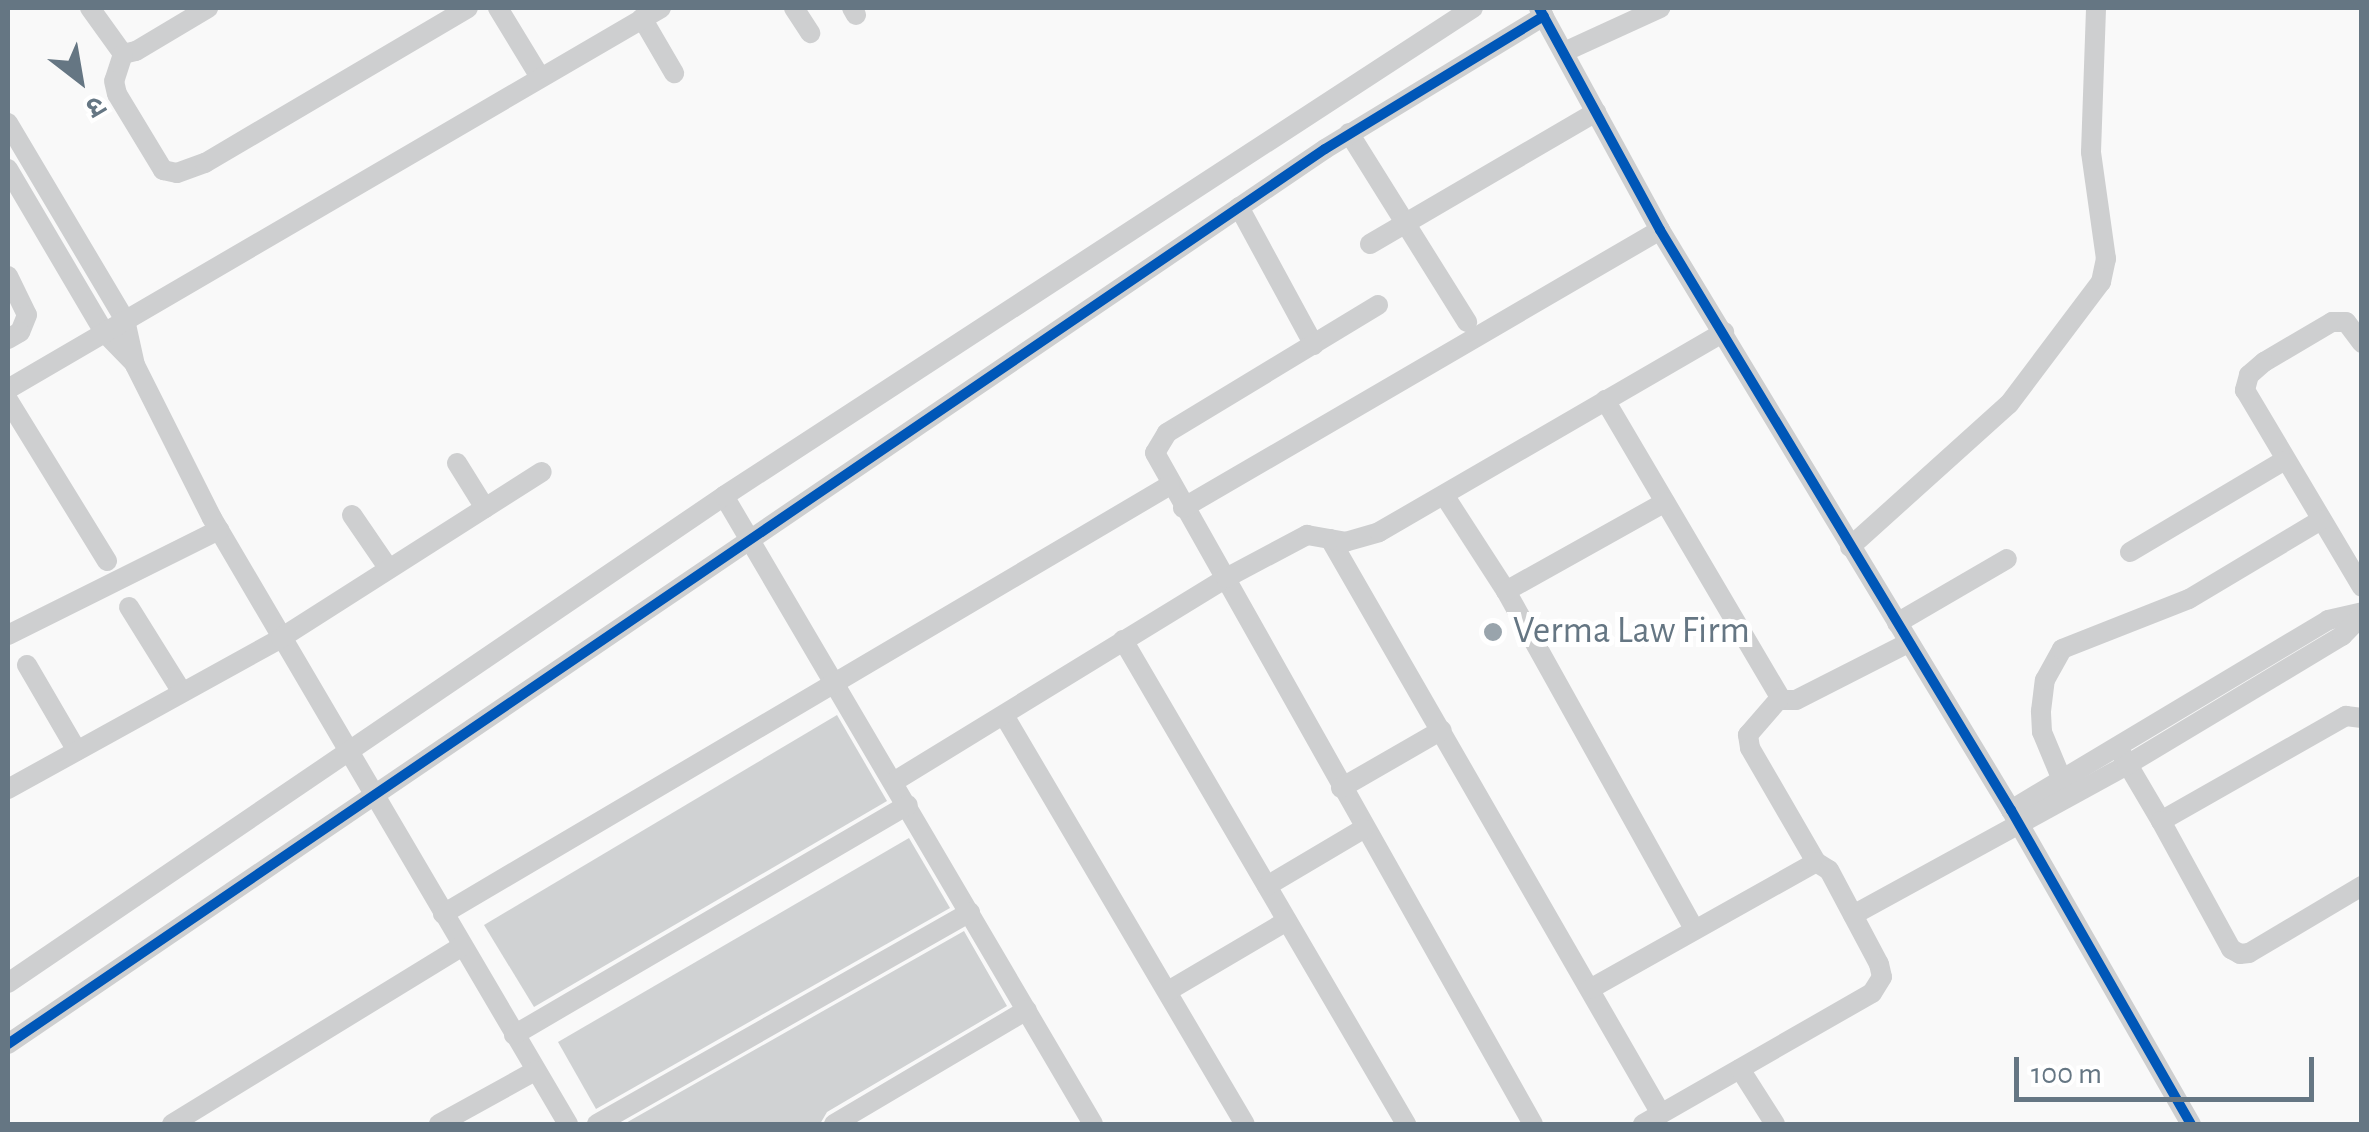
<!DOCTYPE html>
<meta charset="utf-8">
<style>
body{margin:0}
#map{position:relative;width:2369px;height:1132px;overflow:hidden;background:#f9f9f9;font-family:"Alegreya Sans","Noto Sans Devanagari",sans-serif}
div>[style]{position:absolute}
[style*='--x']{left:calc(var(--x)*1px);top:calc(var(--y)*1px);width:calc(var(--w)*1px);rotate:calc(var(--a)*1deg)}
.building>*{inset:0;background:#d0d2d3}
.minor>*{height:20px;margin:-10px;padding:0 10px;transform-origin:10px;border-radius:10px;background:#cecfd0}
.cycleway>*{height:10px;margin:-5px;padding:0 5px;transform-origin:5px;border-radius:5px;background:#0057b8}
.dots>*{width:28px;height:28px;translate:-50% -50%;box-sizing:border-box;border:5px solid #fff;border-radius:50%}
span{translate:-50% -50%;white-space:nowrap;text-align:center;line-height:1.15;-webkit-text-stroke:10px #fff;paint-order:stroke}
.poi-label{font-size:38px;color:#657683}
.left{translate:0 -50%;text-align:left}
.frame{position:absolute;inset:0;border:10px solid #657683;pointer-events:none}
.north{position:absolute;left:30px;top:30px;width:100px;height:100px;-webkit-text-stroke:8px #fff;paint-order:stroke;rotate:149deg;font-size:28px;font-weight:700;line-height:40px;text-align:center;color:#657683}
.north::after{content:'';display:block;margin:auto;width:35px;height:45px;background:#657683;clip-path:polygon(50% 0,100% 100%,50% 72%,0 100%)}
.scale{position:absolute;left:2014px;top:1057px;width:300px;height:45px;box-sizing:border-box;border:5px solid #657683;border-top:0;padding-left:12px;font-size:30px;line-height:35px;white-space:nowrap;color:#657683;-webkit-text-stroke:8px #fff;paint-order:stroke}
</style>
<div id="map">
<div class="building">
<div style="clip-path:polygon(837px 715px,887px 801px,534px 1007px,484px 925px)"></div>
<div style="clip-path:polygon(909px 838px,950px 908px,596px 1109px,558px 1042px)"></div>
<div style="clip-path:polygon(964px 931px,1007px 1006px,827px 1112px,820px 1124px,624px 1124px)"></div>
</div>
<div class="minor">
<div style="--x:90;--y:8;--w:57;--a:54.3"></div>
<div style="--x:123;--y:54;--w:13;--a:-13"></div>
<div style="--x:136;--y:51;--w:84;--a:-30.8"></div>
<div style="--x:498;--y:8;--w:81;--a:58.7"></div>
<div style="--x:794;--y:8;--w:30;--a:57"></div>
<div style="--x:852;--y:8;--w:8;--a:60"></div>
<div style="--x:1539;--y:8;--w:253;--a:61.4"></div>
<div style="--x:1660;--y:230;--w:678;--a:58.82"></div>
<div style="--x:2011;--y:810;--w:362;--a:60.2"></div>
<div style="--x:642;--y:18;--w:64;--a:59.8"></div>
<div style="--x:1564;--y:52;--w:106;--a:-24.6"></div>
<div style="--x:123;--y:54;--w:28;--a:108"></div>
<div style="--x:114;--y:81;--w:13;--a:77"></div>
<div style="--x:117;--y:94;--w:89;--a:58.8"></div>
<div style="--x:163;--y:170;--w:14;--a:12"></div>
<div style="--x:177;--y:173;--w:30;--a:-20"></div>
<div style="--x:205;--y:163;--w:305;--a:-30.5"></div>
<div style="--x:8;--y:123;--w:229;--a:59.3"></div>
<div style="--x:125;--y:320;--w:46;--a:77.5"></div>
<div style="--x:135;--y:365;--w:171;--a:63.3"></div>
<div style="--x:212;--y:518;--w:703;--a:59.57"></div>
<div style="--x:1349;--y:133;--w:223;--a:58"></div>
<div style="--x:8;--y:169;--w:189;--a:59.5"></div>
<div style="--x:104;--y:332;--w:43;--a:45.9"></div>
<div style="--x:1239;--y:207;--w:157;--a:61.5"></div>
<div style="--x:1370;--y:244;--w:262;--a:-30.3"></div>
<div style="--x:8;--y:276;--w:43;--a:64"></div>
<div style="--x:27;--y:315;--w:18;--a:112"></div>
<div style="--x:20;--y:332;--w:14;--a:150"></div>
<div style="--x:1378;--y:305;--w:247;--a:148.8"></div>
<div style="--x:1167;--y:433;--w:23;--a:121"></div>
<div style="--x:1155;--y:453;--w:770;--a:60.61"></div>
<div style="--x:2362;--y:343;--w:26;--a:-127"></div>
<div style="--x:2346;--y:322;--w:14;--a:180"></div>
<div style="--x:2332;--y:322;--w:79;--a:149.5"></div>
<div style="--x:2264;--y:362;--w:20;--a:139"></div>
<div style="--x:2249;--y:375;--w:16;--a:105"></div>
<div style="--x:2245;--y:390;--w:229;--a:59.3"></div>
<div style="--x:8;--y:389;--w:756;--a:-30.26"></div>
<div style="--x:8;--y:400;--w:189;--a:58.4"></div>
<div style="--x:1605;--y:400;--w:348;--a:59.5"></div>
<div style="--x:1782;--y:700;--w:14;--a:0"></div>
<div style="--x:1796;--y:700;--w:126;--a:-27"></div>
<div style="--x:457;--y:463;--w:53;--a:58.1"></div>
<div style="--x:1444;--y:495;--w:114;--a:57.1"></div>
<div style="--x:1506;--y:591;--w:387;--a:60.9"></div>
<div style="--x:724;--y:496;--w:728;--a:59.56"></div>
<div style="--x:1183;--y:508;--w:552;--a:-30.23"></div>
<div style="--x:352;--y:515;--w:65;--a:55.6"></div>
<div style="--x:1330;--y:539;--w:663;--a:60.07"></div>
<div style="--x:1850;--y:547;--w:214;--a:-42"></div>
<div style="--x:2009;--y:404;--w:153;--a:-53"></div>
<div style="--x:2101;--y:282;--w:24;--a:-78"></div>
<div style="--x:2106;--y:259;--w:108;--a:-98"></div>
<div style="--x:2091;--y:152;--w:144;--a:-88"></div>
<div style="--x:2130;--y:552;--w:178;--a:-30.7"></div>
<div style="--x:1506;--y:591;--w:182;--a:-29.2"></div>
<div style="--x:129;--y:607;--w:100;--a:58.1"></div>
<div style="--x:1897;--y:623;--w:127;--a:-30.2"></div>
<div style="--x:8;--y:635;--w:236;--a:-26.5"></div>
<div style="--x:1123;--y:640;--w:561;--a:59.68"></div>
<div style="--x:27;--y:665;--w:99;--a:59.8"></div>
<div style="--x:1780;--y:698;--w:49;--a:130.9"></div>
<div style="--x:1748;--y:735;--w:13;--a:81"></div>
<div style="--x:1750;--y:748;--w:132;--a:59.9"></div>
<div style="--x:1005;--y:717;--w:472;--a:59.5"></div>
<div style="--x:2121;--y:753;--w:79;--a:59.5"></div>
<div style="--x:2161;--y:821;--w:213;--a:-29.6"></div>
<div style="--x:2346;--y:716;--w:16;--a:7"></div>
<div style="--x:2062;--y:780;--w:52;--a:-112.6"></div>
<div style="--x:2042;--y:732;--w:21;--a:-93"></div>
<div style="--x:2041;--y:711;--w:31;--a:-83"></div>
<div style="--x:2045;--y:680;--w:35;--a:-61"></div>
<div style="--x:2062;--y:649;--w:136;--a:-21.5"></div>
<div style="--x:2189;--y:599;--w:154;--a:-30.9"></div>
<div style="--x:895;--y:781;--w:388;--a:-31.5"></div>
<div style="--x:1226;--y:578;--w:92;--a:-28"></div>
<div style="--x:1307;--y:535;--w:39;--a:10"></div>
<div style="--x:1345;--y:542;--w:35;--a:-16"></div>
<div style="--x:1379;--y:532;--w:399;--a:-30.1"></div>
<div style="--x:1341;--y:788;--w:116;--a:-29.9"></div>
<div style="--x:8;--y:789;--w:312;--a:-28.9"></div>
<div style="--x:281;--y:638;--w:309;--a:-32.5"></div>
<div style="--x:2011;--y:810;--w:370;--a:-30.9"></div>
<div style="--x:2328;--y:620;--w:35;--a:-13"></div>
<div style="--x:2161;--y:821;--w:146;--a:61.3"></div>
<div style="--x:2231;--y:949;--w:10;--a:29"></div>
<div style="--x:2240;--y:954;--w:9;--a:-6"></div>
<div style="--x:2249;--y:953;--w:131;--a:-30.7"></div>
<div style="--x:1267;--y:886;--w:112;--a:-30.7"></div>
<div style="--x:443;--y:914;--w:844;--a:-30.54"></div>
<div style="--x:1853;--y:915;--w:312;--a:-28.7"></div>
<div style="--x:2127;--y:765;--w:251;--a:-31"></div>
<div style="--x:2342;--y:636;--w:29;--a:-46"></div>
<div style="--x:8;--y:983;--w:866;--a:-34.22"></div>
<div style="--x:724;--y:496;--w:894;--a:-33.09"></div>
<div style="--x:1590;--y:989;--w:259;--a:-29.3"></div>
<div style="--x:1816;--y:862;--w:15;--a:32"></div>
<div style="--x:1829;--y:870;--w:106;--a:62"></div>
<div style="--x:1879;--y:964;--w:13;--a:77"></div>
<div style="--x:1882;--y:977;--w:19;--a:122"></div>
<div style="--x:1872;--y:993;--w:264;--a:150.2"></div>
<div style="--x:1168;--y:991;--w:138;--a:-30.5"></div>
<div style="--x:514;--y:1035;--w:456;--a:-30.3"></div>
<div style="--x:8;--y:1044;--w:1592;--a:-34.2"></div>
<div style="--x:1325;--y:149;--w:256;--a:-31.3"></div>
<div style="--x:1740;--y:1069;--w:65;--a:57.5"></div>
<div style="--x:172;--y:1124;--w:339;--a:-31.5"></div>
<div style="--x:439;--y:1124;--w:110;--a:-28.9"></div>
<div style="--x:597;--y:1124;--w:429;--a:-29.6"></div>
<div style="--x:834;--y:1124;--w:224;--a:-30.6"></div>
</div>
<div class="cycleway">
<div style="--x:1539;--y:8;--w:253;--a:61.4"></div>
<div style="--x:1660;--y:230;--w:678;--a:58.82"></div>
<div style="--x:2011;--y:810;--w:362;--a:60.2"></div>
<div style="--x:8;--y:1044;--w:1592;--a:-34.2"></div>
<div style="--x:1325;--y:149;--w:256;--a:-31.3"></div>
</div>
<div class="dots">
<div style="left:1493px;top:632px;background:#99a4ac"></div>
</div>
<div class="poi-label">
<span class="left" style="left:1513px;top:632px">Verma Law Firm</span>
</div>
<div class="frame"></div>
<div class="north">उ</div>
<div class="scale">100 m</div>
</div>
